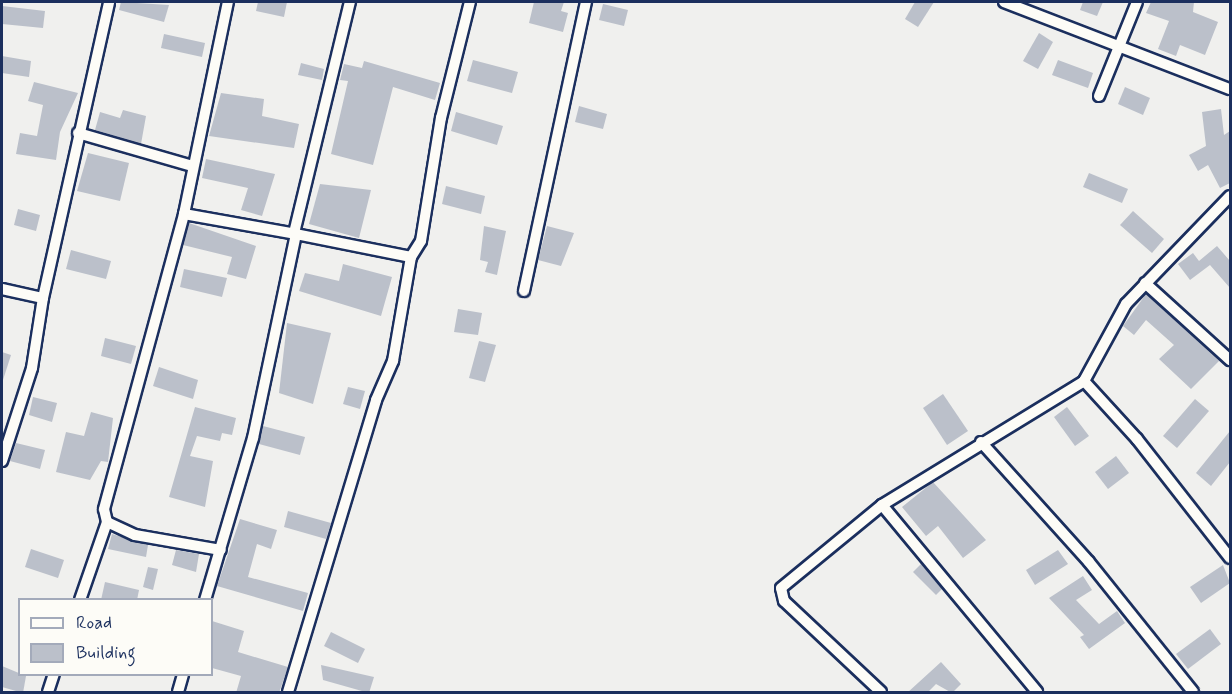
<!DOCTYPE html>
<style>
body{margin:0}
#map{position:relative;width:1232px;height:694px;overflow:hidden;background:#f0f0ee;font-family:Mynerve,sans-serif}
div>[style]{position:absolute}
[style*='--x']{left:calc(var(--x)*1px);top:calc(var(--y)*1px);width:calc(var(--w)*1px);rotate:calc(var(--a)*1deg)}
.building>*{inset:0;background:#bbc0ca}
.roads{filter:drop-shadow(2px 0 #1b2f5e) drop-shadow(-2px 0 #1b2f5e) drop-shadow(0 2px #1b2f5e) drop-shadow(0 -2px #1b2f5e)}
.minor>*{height:10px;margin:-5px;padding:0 5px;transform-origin:5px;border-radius:5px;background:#fdfcf7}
span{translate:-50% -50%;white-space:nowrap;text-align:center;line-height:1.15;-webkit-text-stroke:6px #fdfcf7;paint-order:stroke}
.frame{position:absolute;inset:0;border:3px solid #1b2f5e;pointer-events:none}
.legend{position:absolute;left:18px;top:598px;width:195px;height:78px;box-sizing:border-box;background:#fdfcf7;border:2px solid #a3aaba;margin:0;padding:8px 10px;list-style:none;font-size:18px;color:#1b2f5e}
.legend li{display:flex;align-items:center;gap:12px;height:30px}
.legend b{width:30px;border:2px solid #a3aaba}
</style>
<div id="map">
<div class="building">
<div style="clip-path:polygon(121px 2px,169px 5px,164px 22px,119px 10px)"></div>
<div style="clip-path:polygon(258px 2px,287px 2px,284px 17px,256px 11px)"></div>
<div style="clip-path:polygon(534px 2px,564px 2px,561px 11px,568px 13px,563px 32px,529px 23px)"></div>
<div style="clip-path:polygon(915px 2px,934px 2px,918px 27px,905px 19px)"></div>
<div style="clip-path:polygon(1083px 2px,1103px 2px,1097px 16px,1080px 10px)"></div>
<div style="clip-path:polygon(1151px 2px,1194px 2px,1193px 12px,1218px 22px,1205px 55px,1180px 45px,1176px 56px,1158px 49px,1169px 21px,1146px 13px)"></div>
<div style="clip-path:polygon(603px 4px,628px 10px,624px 26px,599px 20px)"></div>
<div style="clip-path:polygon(2px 6px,45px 11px,43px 28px,2px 24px)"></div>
<div style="clip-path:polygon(1039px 33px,1053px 42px,1038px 69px,1023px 61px)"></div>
<div style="clip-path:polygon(164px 34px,205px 43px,202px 57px,161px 48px)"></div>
<div style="clip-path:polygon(2px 56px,31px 61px,29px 77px,2px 73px)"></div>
<div style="clip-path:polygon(473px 60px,518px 72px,512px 93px,467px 81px)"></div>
<div style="clip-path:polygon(1058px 60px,1093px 73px,1088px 88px,1052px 75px)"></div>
<div style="clip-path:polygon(364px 61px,440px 83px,435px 100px,393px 87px,373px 165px,331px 154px,348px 81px,340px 80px,344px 64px,362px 68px)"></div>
<div style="clip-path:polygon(301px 63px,324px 69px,322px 80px,298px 75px)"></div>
<div style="clip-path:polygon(34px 82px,78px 93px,60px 132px,56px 160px,16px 154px,20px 133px,37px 136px,43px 105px,28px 101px)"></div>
<div style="clip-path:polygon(1125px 87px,1150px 98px,1143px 115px,1118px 104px)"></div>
<div style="clip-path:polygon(221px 93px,264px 99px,262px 116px,299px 124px,294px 148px,209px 136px)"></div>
<div style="clip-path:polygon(579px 106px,607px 114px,603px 129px,575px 122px)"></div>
<div style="clip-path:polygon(1221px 109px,1224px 135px,1230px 131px,1230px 183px,1220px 188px,1208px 165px,1198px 171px,1189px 155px,1206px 146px,1202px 112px)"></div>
<div style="clip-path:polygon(123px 110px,146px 116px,141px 144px,95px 130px,100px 112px,120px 118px)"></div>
<div style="clip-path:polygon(456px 112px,503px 126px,497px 145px,451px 131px)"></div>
<div style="clip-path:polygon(88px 153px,129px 163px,120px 201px,77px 191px)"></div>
<div style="clip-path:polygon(206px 159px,275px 174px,262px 216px,241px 210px,248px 188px,202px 178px)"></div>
<div style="clip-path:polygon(1089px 173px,1128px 189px,1122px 203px,1083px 187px)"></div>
<div style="clip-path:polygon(320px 184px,371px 190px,359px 238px,309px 224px)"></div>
<div style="clip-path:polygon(446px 186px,485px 196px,481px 214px,442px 204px)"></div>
<div style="clip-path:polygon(18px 209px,40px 215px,36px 231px,14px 225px)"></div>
<div style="clip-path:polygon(1133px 211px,1164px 239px,1152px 253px,1120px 225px)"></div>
<div style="clip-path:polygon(189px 223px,256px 246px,246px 279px,227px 274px,232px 257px,183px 245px)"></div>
<div style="clip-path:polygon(484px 226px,506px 231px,497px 275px,485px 272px,488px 262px,480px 260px)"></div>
<div style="clip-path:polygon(547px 226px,574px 233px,561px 266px,538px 260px)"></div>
<div style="clip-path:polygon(1217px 246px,1230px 261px,1230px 288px,1210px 265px,1190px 280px,1178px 264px,1193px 253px,1199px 261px)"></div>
<div style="clip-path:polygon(71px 250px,111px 261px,106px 279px,66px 269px)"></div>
<div style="clip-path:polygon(343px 264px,392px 277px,381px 316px,299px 291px,305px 273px,339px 281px)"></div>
<div style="clip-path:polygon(184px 269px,227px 278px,222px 297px,180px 287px)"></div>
<div style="clip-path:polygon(1146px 294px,1219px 361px,1191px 389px,1159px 359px,1174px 345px,1146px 320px,1134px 335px,1123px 326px)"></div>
<div style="clip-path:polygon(458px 309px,482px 313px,478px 335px,454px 332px)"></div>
<div style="clip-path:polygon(287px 323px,331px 333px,313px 404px,279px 393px)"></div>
<div style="clip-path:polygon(105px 338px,136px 346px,131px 364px,101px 356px)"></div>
<div style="clip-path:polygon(479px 341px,496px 345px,485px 382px,469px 378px)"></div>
<div style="clip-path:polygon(2px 352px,11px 355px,3px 380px,2px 379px)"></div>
<div style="clip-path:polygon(159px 367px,198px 380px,193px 399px,153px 386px)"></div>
<div style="clip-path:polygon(348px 387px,365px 391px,360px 409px,343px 404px)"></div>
<div style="clip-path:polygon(943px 394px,968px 431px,947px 445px,923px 408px)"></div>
<div style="clip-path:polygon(33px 397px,57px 403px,52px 422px,29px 415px)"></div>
<div style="clip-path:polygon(1195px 399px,1209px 411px,1177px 448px,1163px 436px)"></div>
<div style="clip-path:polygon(195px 407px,236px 418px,232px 435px,222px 433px,220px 441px,197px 436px,190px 456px,213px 461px,205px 507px,169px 497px)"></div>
<div style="clip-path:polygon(1067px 407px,1089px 436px,1075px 446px,1054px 417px)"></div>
<div style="clip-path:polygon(91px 412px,113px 418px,108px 462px,101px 461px,90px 480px,56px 472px,66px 432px,84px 436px)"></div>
<div style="clip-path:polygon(263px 426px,305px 437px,300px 455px,259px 444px)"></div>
<div style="clip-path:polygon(1230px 431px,1230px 462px,1211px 486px,1196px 473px)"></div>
<div style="clip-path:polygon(16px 443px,45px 450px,40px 469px,10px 461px)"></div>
<div style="clip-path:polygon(1116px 456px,1129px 473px,1108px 489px,1095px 472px)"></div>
<div style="clip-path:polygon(933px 482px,986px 540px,963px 558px,938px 526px,926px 536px,902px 507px)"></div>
<div style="clip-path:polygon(288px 511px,331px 523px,326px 539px,284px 527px)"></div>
<div style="clip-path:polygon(240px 519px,277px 530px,271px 549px,257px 544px,248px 577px,308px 593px,303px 611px,217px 586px)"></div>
<div style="clip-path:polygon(112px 534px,148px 545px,146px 557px,108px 549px)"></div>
<div style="clip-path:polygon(31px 549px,64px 560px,58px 578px,25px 567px)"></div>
<div style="clip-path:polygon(176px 550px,199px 554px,196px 572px,172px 565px)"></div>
<div style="clip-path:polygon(1058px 550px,1068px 564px,1035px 585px,1026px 570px)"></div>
<div style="clip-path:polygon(921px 564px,942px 589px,936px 595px,913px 572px)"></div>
<div style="clip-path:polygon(1223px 565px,1230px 583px,1201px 603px,1190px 587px)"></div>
<div style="clip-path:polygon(148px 567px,158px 569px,153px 590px,143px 587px)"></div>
<div style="clip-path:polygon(1083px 576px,1092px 590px,1076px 600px,1099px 624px,1117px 611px,1125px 623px,1089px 649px,1080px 637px,1084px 635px,1049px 598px)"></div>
<div style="clip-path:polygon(105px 582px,139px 590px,137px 600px,101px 600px)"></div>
<div style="clip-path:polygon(212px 621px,244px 631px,238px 652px,288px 667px,279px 693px,236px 693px,241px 676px,212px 668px)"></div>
<div style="clip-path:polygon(1210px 629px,1221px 644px,1188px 669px,1176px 654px)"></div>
<div style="clip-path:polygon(331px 632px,365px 649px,358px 663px,324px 646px)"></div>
<div style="clip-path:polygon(941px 662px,961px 684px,952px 693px,936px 684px,927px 693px,907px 693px)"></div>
<div style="clip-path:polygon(321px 665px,374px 677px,369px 693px,323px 680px)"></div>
<div style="clip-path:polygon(2px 666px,26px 676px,23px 693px,2px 687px)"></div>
</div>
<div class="roads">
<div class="minor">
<div style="--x:1004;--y:2;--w:242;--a:21.1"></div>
<div style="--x:1099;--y:96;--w:101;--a:-68"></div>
<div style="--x:78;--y:133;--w:119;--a:16.1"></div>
<div style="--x:184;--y:214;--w:114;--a:10.1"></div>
<div style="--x:296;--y:234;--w:208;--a:101.9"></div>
<div style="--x:253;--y:438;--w:169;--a:106.5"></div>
<div style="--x:294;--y:233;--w:238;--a:-76.4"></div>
<div style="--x:411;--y:257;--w:19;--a:-58"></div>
<div style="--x:421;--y:241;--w:125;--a:-80.8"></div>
<div style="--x:441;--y:118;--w:120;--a:-76"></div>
<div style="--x:1145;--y:283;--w:115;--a:42.2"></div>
<div style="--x:2;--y:289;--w:42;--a:12.4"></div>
<div style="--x:43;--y:298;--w:303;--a:-77.4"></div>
<div style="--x:524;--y:291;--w:296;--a:-77.9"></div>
<div style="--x:1084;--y:381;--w:88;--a:-61.4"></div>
<div style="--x:1126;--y:304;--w:150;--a:-46.1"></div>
<div style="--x:981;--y:442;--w:161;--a:48"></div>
<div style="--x:1089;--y:562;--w:166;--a:51.3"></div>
<div style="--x:2;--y:461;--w:98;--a:-72.1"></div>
<div style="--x:32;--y:368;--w:71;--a:-81.1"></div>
<div style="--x:882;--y:505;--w:243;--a:50.3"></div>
<div style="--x:107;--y:522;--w:31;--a:25"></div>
<div style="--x:135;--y:535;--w:87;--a:9.9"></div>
<div style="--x:80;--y:600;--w:83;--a:-70.9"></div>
<div style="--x:107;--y:522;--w:13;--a:-103"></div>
<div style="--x:104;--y:509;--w:306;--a:-74.8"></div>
<div style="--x:184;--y:214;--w:217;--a:-78.3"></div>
<div style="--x:48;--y:692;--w:19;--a:-72"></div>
<div style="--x:178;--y:692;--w:19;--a:-74"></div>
<div style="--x:288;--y:692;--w:305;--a:-73.2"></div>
<div style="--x:376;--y:400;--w:43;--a:-66.4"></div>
<div style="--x:393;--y:361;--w:106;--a:-80.2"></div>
<div style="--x:411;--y:257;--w:117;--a:-168.7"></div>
<div style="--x:881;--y:692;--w:133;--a:-136.8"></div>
<div style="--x:784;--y:601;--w:13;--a:-103"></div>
<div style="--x:781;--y:588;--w:131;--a:-39.4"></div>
<div style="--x:882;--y:505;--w:237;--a:-31.5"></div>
<div style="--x:1084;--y:381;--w:79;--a:47.6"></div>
<div style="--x:1137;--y:439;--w:151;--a:52"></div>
</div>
</div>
<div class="frame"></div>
<ul class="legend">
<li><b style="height:8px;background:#fdfcf7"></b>Road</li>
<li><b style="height:16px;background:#bbc0ca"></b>Building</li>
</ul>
</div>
